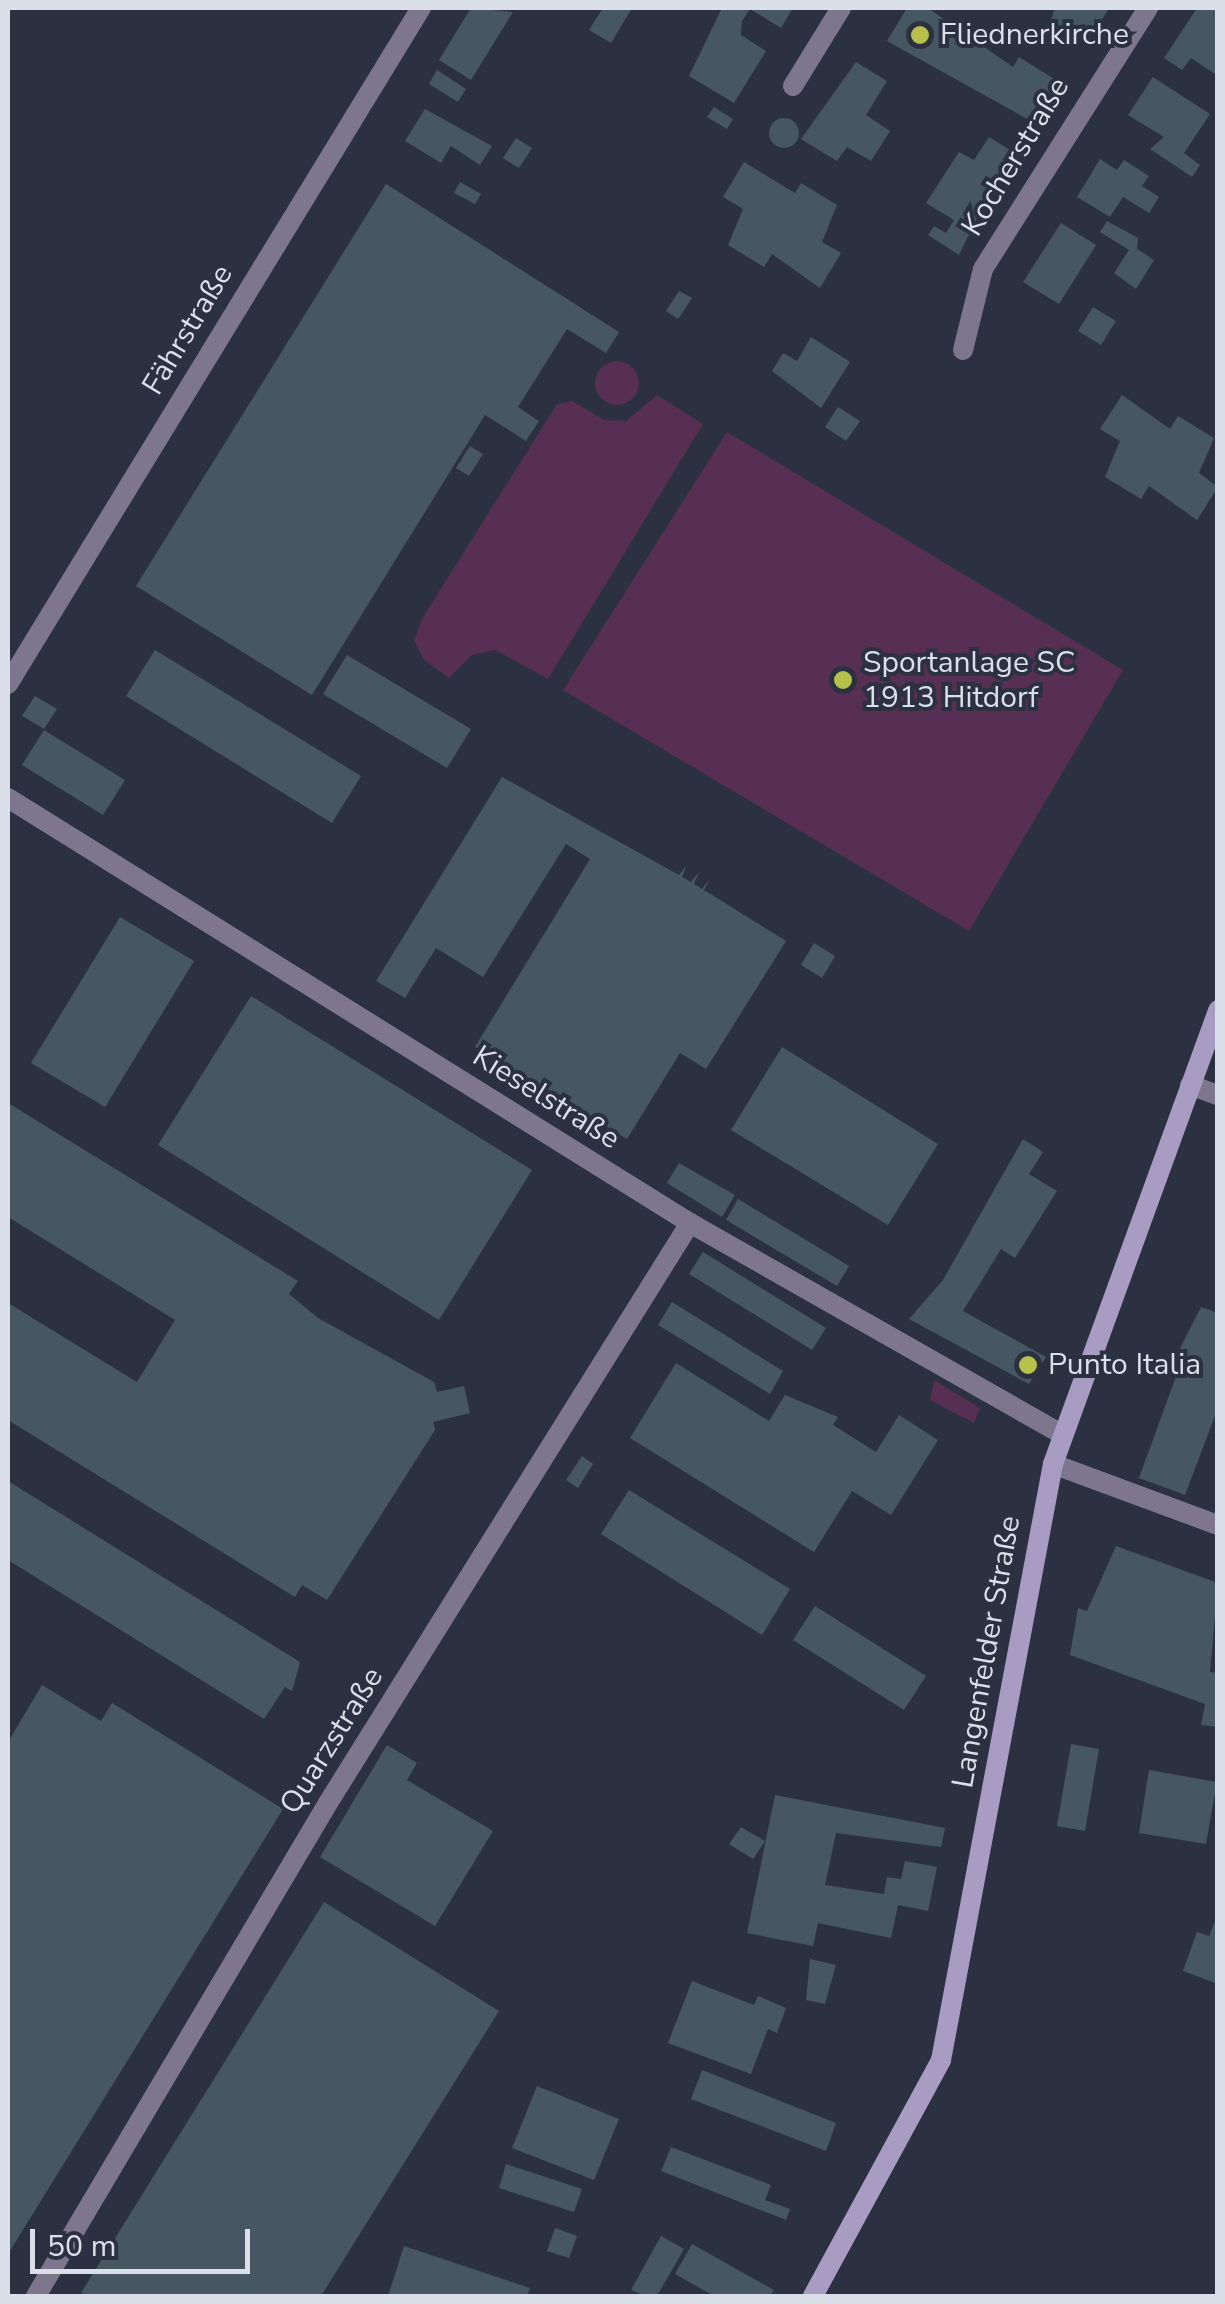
<!DOCTYPE html>
<meta charset="utf-8">
<style>
body{margin:0}
#map{position:relative;width:1225px;height:2304px;overflow:hidden;background:#2b3140;font-family:"Nunito Sans",sans-serif}
div>[style]{position:absolute}
[style*='--x']{left:calc(var(--x)*1px);top:calc(var(--y)*1px);width:calc(var(--w)*1px);rotate:calc(var(--a)*1deg)}
.green>*{inset:0;background:#562f53}
.round{border-radius:50%}
.building>*{inset:0;background:#465762}
.street>*{height:20px;margin:-10px;padding:0 10px;transform-origin:10px;border-radius:10px;background:#7d768d}
.secondary>*{height:20px;margin:-10px;padding:0 10px;transform-origin:10px;border-radius:10px;background:#a89cc2}
.dots>*{width:28px;height:28px;translate:-50% -50%;box-sizing:border-box;border:5px solid #2b3140;border-radius:50%}
span{translate:-50% -50%;white-space:nowrap;text-align:center;line-height:1.15;-webkit-text-stroke:8px #2b3140;paint-order:stroke}
.poi-label{font-size:30px;color:#dbdfe9}
.left{translate:0 -50%;text-align:left}
.street-label{font-size:30px;color:#dbdfe9}
.frame{position:absolute;inset:0;border:10px solid #dbdfe9;pointer-events:none}
.scale{position:absolute;left:30px;top:2229px;width:220px;height:45px;box-sizing:border-box;border:5px solid #dbdfe9;border-top:0;padding-left:12px;font-size:30px;line-height:35px;white-space:nowrap;color:#dbdfe9;-webkit-text-stroke:8px #2b3140;paint-order:stroke}
</style>
<div id="map">
<div class="green">
<div class="round" style="left:595px;top:361px;width:44px;height:44px"></div>
<div style="clip-path:polygon(657px 395px,703px 424px,548px 679px,495px 650px,472px 655px,449px 678px,424px 660px,414px 640px,423px 617px,557px 404px,572px 401px,604px 420px,626px 421px)"></div>
<div style="clip-path:polygon(727px 432px,1123px 670px,969px 931px,563px 690px)"></div>
<div style="clip-path:polygon(934px 1380px,980px 1408px,974px 1423px,930px 1400px)"></div>
</div>
<div class="building">
<div style="clip-path:polygon(471px 8px,513px 12px,471px 80px,439px 60px)"></div>
<div style="clip-path:polygon(603px 8px,632px 8px,611px 43px,589px 30px)"></div>
<div style="clip-path:polygon(722px 8px,793px 8px,781px 28px,750px 9px,742px 21px,741px 35px,766px 51px,734px 103px,689px 76px)"></div>
<div style="clip-path:polygon(907px 8px,928px 8px,1013px 67px,1019px 57px,1064px 85px,1038px 125px,887px 41px)"></div>
<div style="clip-path:polygon(1055px 8px,1109px 8px,1092px 36px,1084px 31px,1077px 42px,1049px 25px)"></div>
<div style="clip-path:polygon(1197px 8px,1218px 8px,1218px 76px,1191px 58px,1182px 70px,1164px 58px)"></div>
<div style="clip-path:polygon(856px 62px,887px 81px,866px 115px,890px 131px,871px 161px,847px 147px,837px 161px,801px 139px)"></div>
<div style="clip-path:polygon(437px 70px,466px 89px,458px 102px,429px 84px)"></div>
<div style="clip-path:polygon(1153px 77px,1210px 114px,1184px 153px,1200px 165px,1192px 177px,1150px 149px,1164px 137px,1128px 115px)"></div>
<div style="clip-path:polygon(714px 107px,733px 119px,727px 129px,707px 117px)"></div>
<div style="clip-path:polygon(425px 109px,492px 146px,480px 165px,451px 146px,441px 163px,405px 141px)"></div>
<div class="round" style="left:769px;top:118px;width:30px;height:30px"></div>
<div style="clip-path:polygon(989px 137px,1010px 150px,959px 255px,928px 235px,934px 226px,946px 233px,954px 220px,926px 203px,959px 152px,974px 160px)"></div>
<div style="clip-path:polygon(516px 138px,532px 148px,519px 168px,503px 158px)"></div>
<div style="clip-path:polygon(1100px 159px,1117px 170px,1124px 160px,1149px 176px,1142px 186px,1159px 197px,1149px 213px,1123px 197px,1110px 217px,1077px 197px)"></div>
<div style="clip-path:polygon(744px 162px,795px 193px,801px 183px,837px 205px,822px 242px,841px 253px,820px 288px,772px 254px,764px 267px,728px 245px,743px 209px,723px 197px)"></div>
<div style="clip-path:polygon(460px 182px,481px 194px,475px 204px,454px 193px)"></div>
<div style="clip-path:polygon(386px 184px,619px 332px,606px 353px,567px 329px,518px 407px,539px 421px,526px 441px,485px 415px,312px 695px,136px 586px)"></div>
<div style="clip-path:polygon(1107px 221px,1138px 238px,1137px 249px,1154px 260px,1136px 289px,1114px 273px,1129px 250px,1100px 232px)"></div>
<div style="clip-path:polygon(1061px 223px,1096px 245px,1059px 304px,1023px 282px)"></div>
<div style="clip-path:polygon(679px 291px,692px 298px,678px 319px,666px 311px)"></div>
<div style="clip-path:polygon(1093px 307px,1116px 321px,1101px 345px,1078px 331px)"></div>
<div style="clip-path:polygon(811px 337px,850px 362px,821px 408px,772px 371px,783px 353px,797px 361px)"></div>
<div style="clip-path:polygon(1122px 395px,1170px 429px,1178px 416px,1214px 438px,1199px 473px,1218px 487px,1197px 520px,1149px 486px,1141px 499px,1105px 477px,1120px 441px,1100px 429px)"></div>
<div style="clip-path:polygon(838px 407px,860px 421px,846px 441px,825px 427px)"></div>
<div style="clip-path:polygon(470px 446px,483px 454px,469px 476px,456px 468px)"></div>
<div style="clip-path:polygon(155px 650px,361px 776px,332px 823px,126px 696px)"></div>
<div style="clip-path:polygon(347px 655px,471px 729px,447px 768px,323px 694px)"></div>
<div style="clip-path:polygon(35px 696px,57px 709px,44px 729px,22px 716px)"></div>
<div style="clip-path:polygon(44px 730px,125px 780px,103px 815px,22px 765px)"></div>
<div style="clip-path:polygon(502px 777px,679px 875px,687px 865px,682px 877px,691px 882px,699px 872px,694px 884px,702px 889px,710px 879px,704px 890px,786px 941px,706px 1069px,680px 1053px,627px 1139px,475px 1047px,590px 859px,566px 844px,483px 977px,436px 948px,405px 998px,376px 981px)"></div>
<div style="clip-path:polygon(120px 917px,194px 961px,105px 1107px,31px 1063px)"></div>
<div style="clip-path:polygon(814px 943px,835px 956px,822px 978px,801px 965px)"></div>
<div style="clip-path:polygon(251px 996px,532px 1170px,439px 1320px,158px 1145px)"></div>
<div style="clip-path:polygon(782px 1047px,938px 1144px,888px 1225px,731px 1130px)"></div>
<div style="clip-path:polygon(8px 1103px,298px 1281px,289px 1294px,318px 1318px,434px 1382px,437px 1392px,464px 1386px,470px 1413px,433px 1422px,435px 1430px,327px 1600px,302px 1585px,295px 1597px,8px 1420px,8px 1303px,137px 1382px,175px 1320px,8px 1217px)"></div>
<div style="clip-path:polygon(1023px 1139px,1043px 1152px,1029px 1174px,1057px 1191px,1015px 1258px,1001px 1249px,963px 1311px,1046px 1357px,1029px 1384px,909px 1319px,943px 1280px)"></div>
<div style="clip-path:polygon(679px 1163px,735px 1195px,722px 1217px,667px 1183px)"></div>
<div style="clip-path:polygon(738px 1199px,849px 1266px,837px 1286px,726px 1220px)"></div>
<div style="clip-path:polygon(703px 1252px,826px 1328px,812px 1350px,689px 1274px)"></div>
<div style="clip-path:polygon(672px 1302px,783px 1371px,770px 1394px,658px 1325px)"></div>
<div style="clip-path:polygon(1201px 1307px,1218px 1313px,1218px 1408px,1185px 1495px,1139px 1478px,1183px 1357px,1177px 1354px)"></div>
<div style="clip-path:polygon(676px 1363px,769px 1421px,785px 1395px,838px 1417px,833px 1425px,876px 1452px,899px 1415px,938px 1440px,891px 1515px,852px 1491px,814px 1552px,630px 1438px)"></div>
<div style="clip-path:polygon(582px 1456px,593px 1464px,578px 1488px,566px 1480px)"></div>
<div style="clip-path:polygon(8px 1481px,300px 1662px,292px 1691px,285px 1687px,264px 1719px,8px 1560px)"></div>
<div style="clip-path:polygon(629px 1490px,790px 1589px,762px 1635px,601px 1534px)"></div>
<div style="clip-path:polygon(1116px 1546px,1218px 1583px,1210px 1672px,1218px 1673px,1218px 1727px,1201px 1725px,1205px 1704px,1070px 1655px,1078px 1608px,1087px 1611px)"></div>
<div style="clip-path:polygon(815px 1606px,926px 1676px,904px 1710px,793px 1640px)"></div>
<div style="clip-path:polygon(42px 1685px,101px 1721px,112px 1703px,283px 1809px,8px 2254px,8px 1742px)"></div>
<div style="clip-path:polygon(1071px 1744px,1099px 1749px,1085px 1831px,1057px 1826px)"></div>
<div style="clip-path:polygon(387px 1745px,417px 1763px,407px 1780px,493px 1831px,435px 1926px,320px 1857px)"></div>
<div style="clip-path:polygon(1149px 1770px,1217px 1782px,1206px 1844px,1139px 1833px)"></div>
<div style="clip-path:polygon(775px 1795px,945px 1828px,941px 1847px,836px 1833px,825px 1885px,884px 1894px,887px 1877px,901px 1879px,905px 1861px,937px 1867px,928px 1911px,898px 1905px,891px 1938px,818px 1923px,813px 1946px,747px 1933px)"></div>
<div style="clip-path:polygon(741px 1827px,765px 1841px,753px 1859px,729px 1844px)"></div>
<div style="clip-path:polygon(324px 1902px,499px 2011px,321px 2296px,86px 2296px,81px 2293px)"></div>
<div style="clip-path:polygon(1218px 1914px,1218px 1984px,1183px 1971px,1197px 1932px,1209px 1936px)"></div>
<div style="clip-path:polygon(810px 1959px,836px 1965px,825px 2004px,806px 2000px)"></div>
<div style="clip-path:polygon(692px 1981px,754px 2005px,758px 1996px,786px 2008px,777px 2033px,768px 2029px,751px 2074px,668px 2043px)"></div>
<div style="clip-path:polygon(702px 2070px,836px 2123px,826px 2151px,691px 2099px)"></div>
<div style="clip-path:polygon(537px 2086px,619px 2119px,594px 2180px,512px 2148px)"></div>
<div style="clip-path:polygon(671px 2147px,771px 2185px,765px 2200px,790px 2209px,786px 2220px,661px 2171px)"></div>
<div style="clip-path:polygon(506px 2164px,582px 2189px,574px 2212px,499px 2188px)"></div>
<div style="clip-path:polygon(555px 2228px,577px 2236px,569px 2258px,547px 2251px)"></div>
<div style="clip-path:polygon(661px 2236px,684px 2249px,657px 2296px,646px 2296px,631px 2290px)"></div>
<div style="clip-path:polygon(692px 2244px,774px 2290px,770px 2296px,714px 2296px,675px 2274px)"></div>
<div style="clip-path:polygon(404px 2246px,530px 2288px,527px 2296px,388px 2296px)"></div>
</div>
<div class="street">
<div style="--x:793;--y:86;--w:92;--a:-58.4"></div>
<div style="--x:963;--y:350;--w:83;--a:-76.1"></div>
<div style="--x:983;--y:269;--w:309;--a:-57.7"></div>
<div style="--x:8;--y:684;--w:792;--a:-58.58"></div>
<div style="--x:8;--y:798;--w:804;--a:31.93"></div>
<div style="--x:690;--y:1223;--w:428;--a:29.6"></div>
<div style="--x:1190;--y:1085;--w:30;--a:20"></div>
<div style="--x:1053;--y:1464;--w:176;--a:20.3"></div>
<div style="--x:36;--y:2296;--w:573;--a:-59.36"></div>
<div style="--x:328;--y:1803;--w:684;--a:-58.03"></div>
</div>
<div class="secondary">
<div style="--x:813;--y:2296;--w:268;--a:-61.5"></div>
<div style="--x:941;--y:2060;--w:606;--a:-79.36"></div>
<div style="--x:1053;--y:1464;--w:483;--a:-70"></div>
</div>
<div class="dots">
<div style="left:920px;top:35px;background:#b6c149"></div>
<div style="left:843px;top:680px;background:#b6c149"></div>
<div style="left:1028px;top:1365px;background:#b6c149"></div>
</div>
<div class="poi-label">
<span class="left" style="left:940px;top:35px">Fliednerkirche</span>
<span class="left" style="left:863px;top:680px">Sportanlage SC<br>1913 Hitdorf</span>
<span class="left" style="left:1048px;top:1365px">Punto Italia</span>
</div>
<div class="street-label">
<span style="left:1016px;top:157px;rotate:-59deg">Kocherstraße</span>
<span style="left:188px;top:330px;rotate:-59deg">Fährstraße</span>
<span style="left:546px;top:1098px;rotate:32deg">Kieselstraße</span>
<span style="left:987px;top:1652px;rotate:-80deg">Langenfelder Straße</span>
<span style="left:332px;top:1741px;rotate:-58deg">Quarzstraße</span>
</div>
<div class="frame"></div>
<div class="scale">50 m</div>
</div>
